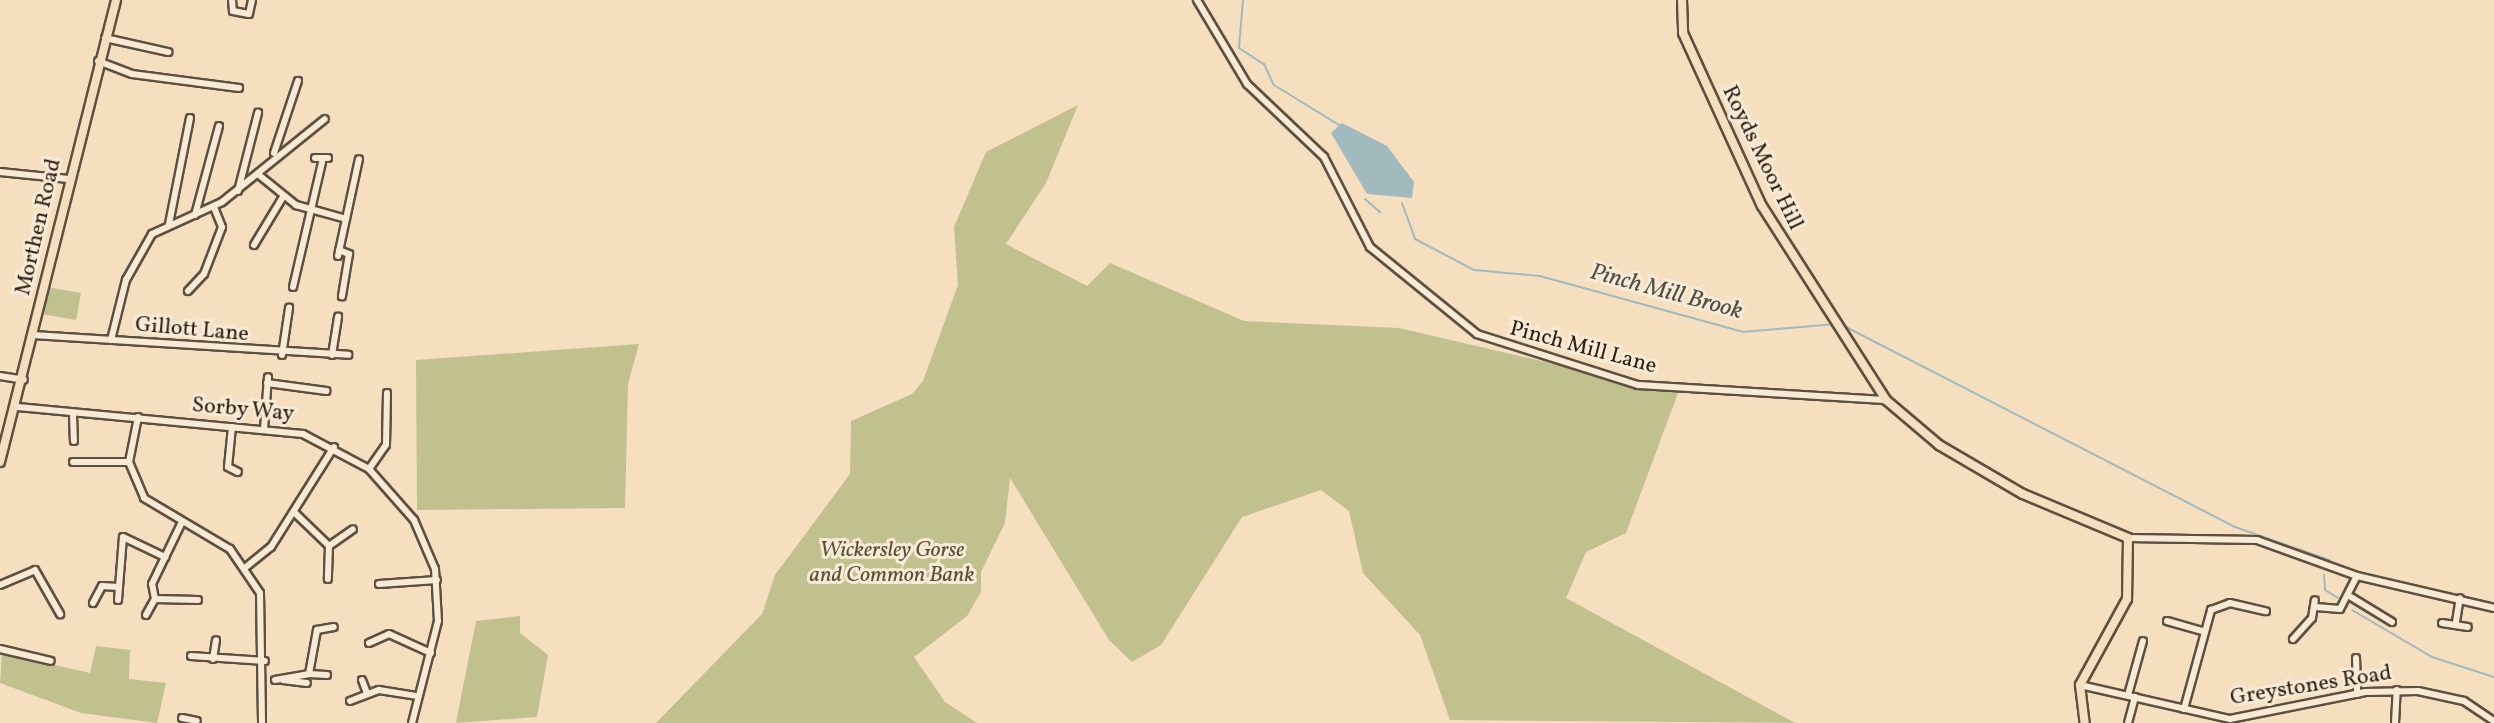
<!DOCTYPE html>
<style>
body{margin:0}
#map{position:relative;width:2494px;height:723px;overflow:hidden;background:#f5dfbf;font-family:Vollkorn,serif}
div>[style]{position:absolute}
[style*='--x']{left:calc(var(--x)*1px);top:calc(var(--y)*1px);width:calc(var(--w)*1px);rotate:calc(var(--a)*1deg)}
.green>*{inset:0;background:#c1c08f}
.water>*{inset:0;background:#a1babd}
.stream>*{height:2px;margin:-1px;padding:0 1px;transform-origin:1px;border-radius:1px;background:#a1babd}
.roads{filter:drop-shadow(2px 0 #5e5040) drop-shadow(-2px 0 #5e5040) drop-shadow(0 2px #5e5040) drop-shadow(0 -2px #5e5040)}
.minor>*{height:6px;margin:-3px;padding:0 3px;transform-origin:3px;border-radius:3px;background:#f8ead5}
.major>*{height:8px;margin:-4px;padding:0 4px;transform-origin:4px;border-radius:4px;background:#f5dfbf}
span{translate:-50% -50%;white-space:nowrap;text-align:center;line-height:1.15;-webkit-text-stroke:6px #f8ead5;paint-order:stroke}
.street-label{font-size:22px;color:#2c2016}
.park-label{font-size:22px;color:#59503a;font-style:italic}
.water-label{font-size:24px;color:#4f4e48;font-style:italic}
</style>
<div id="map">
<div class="green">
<div style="clip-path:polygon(1078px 105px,1046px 183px,1006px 244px,1087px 286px,1110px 263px,1244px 321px,1399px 328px,1678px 393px,1626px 533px,1586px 552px,1566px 598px,1795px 723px,1450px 720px,1420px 635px,1363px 573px,1349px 511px,1321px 490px,1242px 517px,1161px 645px,1132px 662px,1109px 640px,1010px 478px,1005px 523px,981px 572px,981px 592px,967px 616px,914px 657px,945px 702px,977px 723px,656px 723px,762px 614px,775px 575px,850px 474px,851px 421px,912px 394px,923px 381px,958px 285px,954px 227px,986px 152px)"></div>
<div style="clip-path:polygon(47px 287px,81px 293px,76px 320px,42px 314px)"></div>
<div style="clip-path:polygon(639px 344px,628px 384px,625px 508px,417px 510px,416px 360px)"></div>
<div style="clip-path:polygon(520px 616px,520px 633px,548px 655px,537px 717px,456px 723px,476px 621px)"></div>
<div style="clip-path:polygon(96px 646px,130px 650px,129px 679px,166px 683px,157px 723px,81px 713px,0 683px,2px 653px,90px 673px)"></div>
</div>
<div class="water">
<div style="clip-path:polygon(1342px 123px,1387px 146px,1414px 182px,1412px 198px,1367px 194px,1331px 133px)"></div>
</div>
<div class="stream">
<div style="--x:1243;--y:0;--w:48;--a:94.8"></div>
<div style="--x:1239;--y:48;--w:30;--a:33"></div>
<div style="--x:1264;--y:64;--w:23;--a:65"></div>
<div style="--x:1274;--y:85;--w:79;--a:31.5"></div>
<div style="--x:1365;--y:199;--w:20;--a:41"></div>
<div style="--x:1402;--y:203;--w:38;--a:70"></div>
<div style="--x:1415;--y:239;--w:67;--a:27.7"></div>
<div style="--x:1474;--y:270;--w:66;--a:5.2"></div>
<div style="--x:1540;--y:276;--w:211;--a:15.4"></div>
<div style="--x:1743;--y:332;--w:93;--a:-4.9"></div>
<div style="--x:1842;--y:325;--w:442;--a:27.2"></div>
<div style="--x:2235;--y:527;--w:100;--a:19.3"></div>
<div style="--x:2324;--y:575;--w:15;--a:86"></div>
<div style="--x:2325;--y:590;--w:15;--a:32"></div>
<div style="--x:2352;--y:610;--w:93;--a:30.4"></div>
<div style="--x:2432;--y:657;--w:65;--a:17.9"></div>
</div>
<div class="roads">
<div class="minor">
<div style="--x:232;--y:0;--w:11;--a:85"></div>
<div style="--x:233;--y:11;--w:16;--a:11"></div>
<div style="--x:249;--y:14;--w:14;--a:-78"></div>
<div style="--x:1197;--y:0;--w:98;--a:59.2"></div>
<div style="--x:1247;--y:84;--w:106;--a:43.5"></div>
<div style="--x:1324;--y:157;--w:101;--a:62.9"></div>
<div style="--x:1370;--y:247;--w:138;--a:39.1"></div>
<div style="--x:1477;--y:334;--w:169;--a:17.6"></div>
<div style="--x:1638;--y:385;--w:248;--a:3.5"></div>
<div style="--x:105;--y:38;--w:65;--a:12.5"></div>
<div style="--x:98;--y:61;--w:36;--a:21"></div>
<div style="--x:132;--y:74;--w:108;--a:7.5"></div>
<div style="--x:274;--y:153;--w:76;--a:-71.6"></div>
<div style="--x:315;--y:158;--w:13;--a:0"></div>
<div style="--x:0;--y:172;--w:69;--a:5.8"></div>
<div style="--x:259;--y:175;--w:48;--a:39"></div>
<div style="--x:296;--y:205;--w:52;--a:15.6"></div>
<div style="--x:238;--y:191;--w:81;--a:-75.6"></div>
<div style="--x:195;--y:215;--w:92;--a:-74.9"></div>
<div style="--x:169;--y:224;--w:108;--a:-78.8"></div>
<div style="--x:254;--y:245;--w:56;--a:-58.9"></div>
<div style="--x:339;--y:250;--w:11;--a:22"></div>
<div style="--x:349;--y:254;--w:43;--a:99.5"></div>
<div style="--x:338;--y:256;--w:99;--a:-77.8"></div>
<div style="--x:293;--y:287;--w:128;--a:-76.9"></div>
<div style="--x:188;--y:291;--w:23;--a:-47"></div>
<div style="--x:204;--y:274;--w:50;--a:-69"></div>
<div style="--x:222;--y:227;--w:22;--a:-112"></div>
<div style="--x:33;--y:335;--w:316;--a:3.6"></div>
<div style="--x:111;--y:340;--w:62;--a:-76"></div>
<div style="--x:126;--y:280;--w:53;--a:-60.5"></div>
<div style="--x:152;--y:234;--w:77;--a:-24.6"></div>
<div style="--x:222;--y:202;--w:132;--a:-38.9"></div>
<div style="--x:282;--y:355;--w:48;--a:-81.5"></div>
<div style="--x:332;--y:355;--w:39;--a:-81"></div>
<div style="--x:0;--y:376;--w:24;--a:9"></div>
<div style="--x:267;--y:383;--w:60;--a:7.7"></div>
<div style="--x:18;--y:407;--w:286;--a:5.4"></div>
<div style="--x:303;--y:434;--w:75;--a:27.9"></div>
<div style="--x:369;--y:469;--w:68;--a:48.6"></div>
<div style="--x:414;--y:520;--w:53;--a:66.8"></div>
<div style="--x:435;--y:569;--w:52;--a:86.7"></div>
<div style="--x:438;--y:621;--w:105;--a:104.3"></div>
<div style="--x:73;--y:415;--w:26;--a:88"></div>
<div style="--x:138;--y:417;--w:46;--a:101.3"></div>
<div style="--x:129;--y:462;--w:39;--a:67"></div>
<div style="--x:144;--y:498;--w:100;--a:30.7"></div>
<div style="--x:230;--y:549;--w:53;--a:55.7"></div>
<div style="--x:260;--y:593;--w:130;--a:89.1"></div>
<div style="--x:232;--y:427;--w:40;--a:95.7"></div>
<div style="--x:228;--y:467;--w:11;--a:27"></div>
<div style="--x:264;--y:429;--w:52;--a:-85.6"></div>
<div style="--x:73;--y:462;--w:56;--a:0"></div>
<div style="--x:369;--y:469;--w:29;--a:-55"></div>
<div style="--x:386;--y:445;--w:52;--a:-88.9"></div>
<div style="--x:295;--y:513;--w:47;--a:44.1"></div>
<div style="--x:329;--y:546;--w:33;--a:92"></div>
<div style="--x:2128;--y:538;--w:129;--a:0.9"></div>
<div style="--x:2257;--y:540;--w:106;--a:19.8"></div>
<div style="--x:2357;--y:576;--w:141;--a:13.1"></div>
<div style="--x:329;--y:546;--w:29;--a:-35"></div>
<div style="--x:246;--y:567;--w:32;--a:-39"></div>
<div style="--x:271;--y:547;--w:118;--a:-57.8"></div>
<div style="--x:379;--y:584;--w:58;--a:-3.9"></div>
<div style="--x:0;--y:585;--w:38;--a:-23"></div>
<div style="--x:35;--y:570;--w:51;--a:60.4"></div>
<div style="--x:2351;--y:597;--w:48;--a:31.4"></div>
<div style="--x:155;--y:599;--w:43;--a:1.3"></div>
<div style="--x:118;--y:600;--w:63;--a:-85.5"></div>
<div style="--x:123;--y:537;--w:47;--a:25.5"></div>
<div style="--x:93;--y:603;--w:19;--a:-62"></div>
<div style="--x:102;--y:586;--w:17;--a:3"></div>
<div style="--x:2316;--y:607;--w:24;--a:5"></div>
<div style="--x:2340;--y:609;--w:37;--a:-63"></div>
<div style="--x:146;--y:615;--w:18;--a:-61"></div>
<div style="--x:155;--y:599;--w:15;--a:-101"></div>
<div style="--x:152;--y:584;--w:67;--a:-64.2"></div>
<div style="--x:2167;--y:621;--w:37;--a:16"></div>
<div style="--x:2456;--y:622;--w:24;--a:-81"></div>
<div style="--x:2442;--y:623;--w:26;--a:9"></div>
<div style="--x:2293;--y:639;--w:28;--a:-48"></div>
<div style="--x:2312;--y:618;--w:18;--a:-81"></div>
<div style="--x:369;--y:643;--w:22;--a:-24"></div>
<div style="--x:389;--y:634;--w:46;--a:24.3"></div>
<div style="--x:0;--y:649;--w:52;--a:13.2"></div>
<div style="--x:191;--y:656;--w:74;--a:3.9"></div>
<div style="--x:2356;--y:658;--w:36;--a:88"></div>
<div style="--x:213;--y:659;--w:19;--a:-81"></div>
<div style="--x:309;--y:674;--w:18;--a:3"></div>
<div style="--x:275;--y:680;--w:35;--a:-10"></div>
<div style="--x:309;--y:674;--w:45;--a:-79.7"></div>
<div style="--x:317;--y:630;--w:17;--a:-10"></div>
<div style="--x:283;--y:680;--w:24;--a:7"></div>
<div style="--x:362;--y:680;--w:14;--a:69"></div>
<div style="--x:2080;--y:685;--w:154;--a:12.8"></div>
<div style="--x:2230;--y:719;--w:138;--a:-11.3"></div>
<div style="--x:2365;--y:692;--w:53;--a:-1.1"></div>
<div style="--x:2418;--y:691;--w:47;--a:12.3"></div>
<div style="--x:2464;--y:701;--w:36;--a:34"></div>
<div style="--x:2128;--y:695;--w:56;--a:-74.5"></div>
<div style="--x:350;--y:701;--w:31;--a:-21"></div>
<div style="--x:379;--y:690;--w:36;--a:9"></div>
<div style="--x:2184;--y:709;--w:103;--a:-74.7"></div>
<div style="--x:2211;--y:610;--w:20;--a:-20"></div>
<div style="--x:2230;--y:603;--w:37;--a:13"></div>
<div style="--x:182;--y:718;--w:15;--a:11"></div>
<div style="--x:2128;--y:723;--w:27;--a:-75"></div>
<div style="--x:2395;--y:723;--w:33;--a:-87"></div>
</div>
<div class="major">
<div style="--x:1682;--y:0;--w:33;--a:88"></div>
<div style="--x:1683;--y:33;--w:190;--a:65.5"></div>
<div style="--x:1762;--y:206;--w:230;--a:57.4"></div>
<div style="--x:1886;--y:400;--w:70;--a:40.3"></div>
<div style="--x:1939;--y:445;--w:97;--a:30.3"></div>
<div style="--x:2023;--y:494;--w:114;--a:22.7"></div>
<div style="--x:2128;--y:538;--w:61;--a:90.9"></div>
<div style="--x:2127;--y:599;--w:98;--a:118.7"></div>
<div style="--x:2080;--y:685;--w:38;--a:83"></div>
<div style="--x:0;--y:462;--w:476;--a:-75.9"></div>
</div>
</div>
<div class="street-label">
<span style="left:1762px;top:158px;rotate:64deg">Royds Moor Hill</span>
<span style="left:39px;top:227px;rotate:-77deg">Morthen Road</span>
<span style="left:192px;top:330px;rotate:5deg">Gillott Lane</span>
<span style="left:1583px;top:348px;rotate:15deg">Pinch Mill Lane</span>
<span style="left:243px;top:410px;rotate:5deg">Sorby Way</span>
<span style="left:2311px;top:686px;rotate:-9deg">Greystones Road</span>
</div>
<div class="park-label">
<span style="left:892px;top:563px">Wickersley Gorse<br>and Common Bank</span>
</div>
<div class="water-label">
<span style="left:1666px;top:293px;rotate:15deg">Pinch Mill Brook</span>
</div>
</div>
